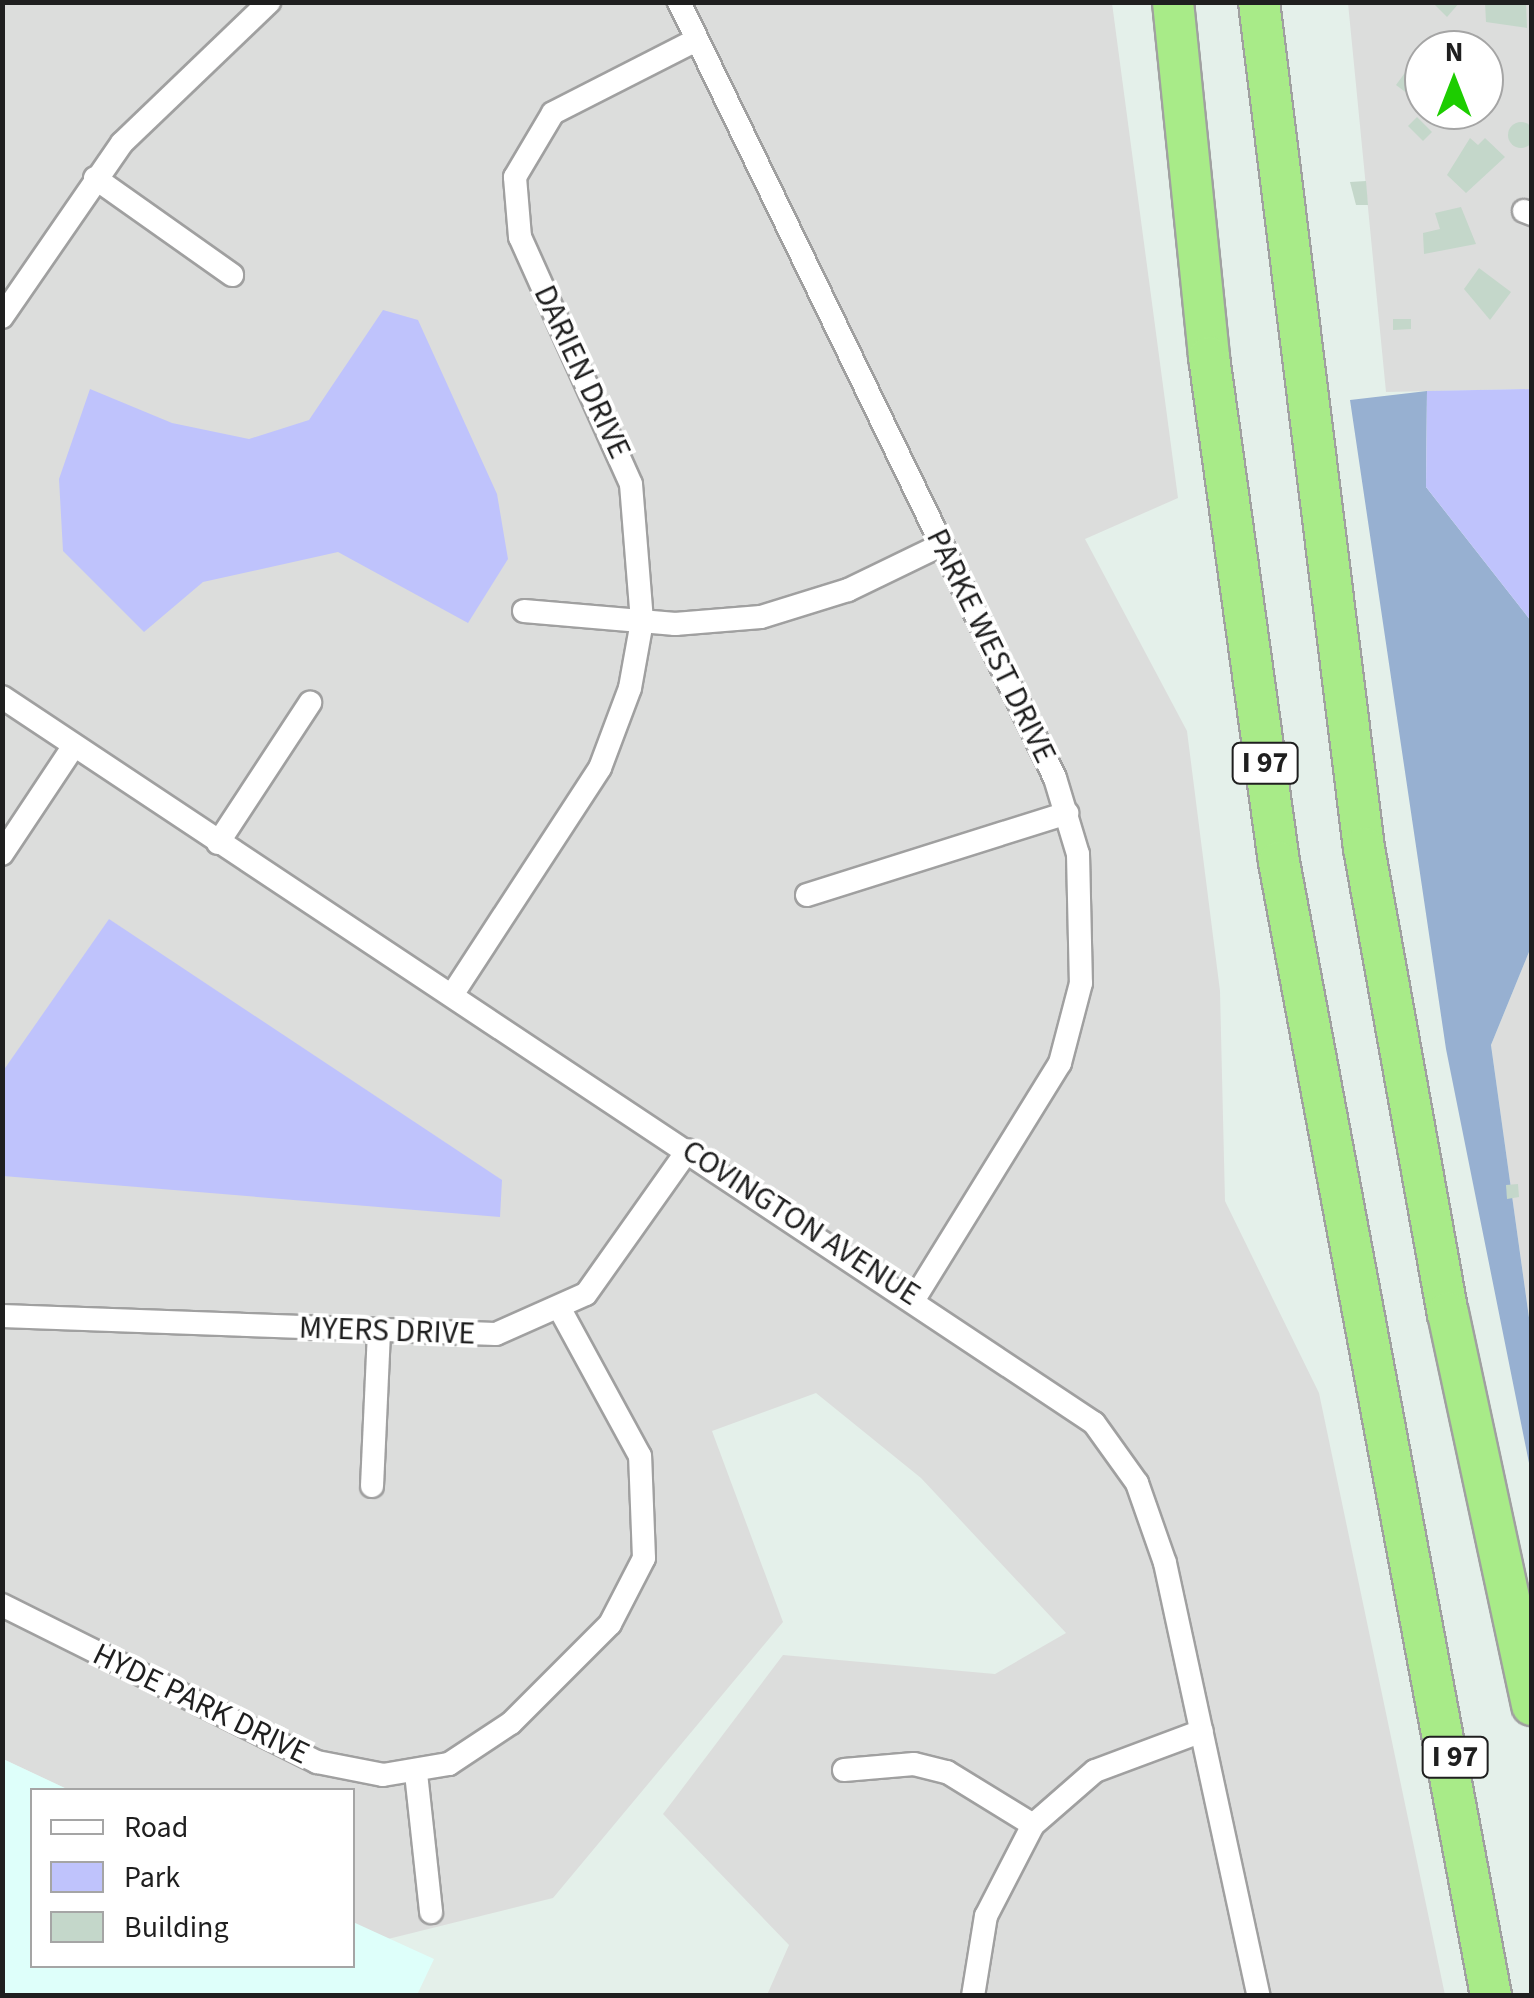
<!DOCTYPE html>
<style>
body{margin:0}
#map{position:relative;width:1534px;height:1998px;overflow:hidden;background:#e4f0ea;font-family:"Source Sans 3",sans-serif}
div>[style]{position:absolute}
[style*='--x']{left:calc(var(--x)*1px);top:calc(var(--y)*1px);width:calc(var(--w)*1px);rotate:calc(var(--a)*1deg)}
.residential>*{inset:0;background:#dcdddc}
.education>*{inset:0;background:#defffa}
.forest>*{inset:0;background:#97b0d1}
.park>*{inset:0;background:#bfc3fc}
.building>*{inset:0;background:#c4d7ca}
.round{border-radius:50%}
.roads{filter:drop-shadow(2px 0 #a0a0a0) drop-shadow(-2px 0 #a0a0a0) drop-shadow(0 2px #a0a0a0) drop-shadow(0 -2px #a0a0a0)}
.street>*{height:22px;margin:-11px;padding:0 11px;transform-origin:11px;border-radius:11px;background:#fff}
.highway>*{height:40px;margin:-20px;padding:0 20px;transform-origin:20px;border-radius:20px;background:#a8eb88}
span{translate:-50% -50%;white-space:nowrap;text-align:center;line-height:1.15;-webkit-text-stroke:8px #fff;paint-order:stroke}
.shield-label span{padding:2px 8px;background:#fff;border:2px solid;border-radius:8px;-webkit-text-stroke-width:0}
.shield-label{font-size:30px;color:#1f1f1f;font-weight:700}
.street-label{font-size:32px;color:#1f1f1f}
.frame{position:absolute;inset:0;border:5px solid #1f1f1f;pointer-events:none}
.legend{position:absolute;left:30px;top:1788px;width:325px;height:180px;box-sizing:border-box;background:#fff;border:2px solid #a5a5a5;margin:0;padding:12px 18px;list-style:none;font-size:30px;color:#1f1f1f}
.legend li{display:flex;align-items:center;gap:20px;height:50px}
.legend b{width:50px;border:2px solid #a5a5a5}
.north{position:absolute;left:1404px;top:30px;width:100px;height:100px;box-sizing:border-box;background:#fff;border:2px solid #a5a5a5;border-radius:50%;rotate:0deg;font-size:28px;font-weight:700;line-height:40px;text-align:center;color:#1f1f1f}
.north::after{content:'';display:block;margin:auto;width:35px;height:45px;background:#1dcd00;clip-path:polygon(50% 0,100% 100%,50% 72%,0 100%)}
</style>
<div id="map">
<div class="residential">
<div style="clip-path:polygon(2px 3px,1112px 3px,1178px 498px,1085px 539px,1187px 731px,1220px 991px,1225px 1201px,1319px 1393px,1445px 1995px,767px 1995px,789px 1945px,663px 1814px,783px 1655px,995px 1674px,1066px 1633px,921px 1478px,816px 1393px,712px 1431px,783px 1622px,553px 1898px,388px 1939px,353px 1923px,352px 1790px,69px 1790px,3px 1759px)"></div>
<div style="clip-path:polygon(evenodd,1348px 3px,1531px 3px,1531px 389px,1386px 392px,1348px 3px,1424px 50px,1484px 50px,1484px 110px,1424px 110px,1424px 50px)"></div>
<div style="clip-path:polygon(1531px 947px,1531px 1332px,1491px 1045px)"></div>
</div>
<div class="education">
<div style="clip-path:polygon(3px 1759px,69px 1790px,32px 1790px,32px 1966px,352px 1966px,353px 1922px,434px 1959px,417px 1995px,3px 1995px)"></div>
</div>
<div class="forest">
<div style="clip-path:polygon(1427px 391px,1426px 487px,1531px 621px,1531px 947px,1491px 1045px,1531px 1332px,1531px 1473px,1446px 1049px,1350px 400px)"></div>
</div>
<div class="park">
<div style="clip-path:polygon(383px 310px,418px 320px,497px 494px,508px 559px,468px 623px,338px 552px,203px 582px,144px 632px,63px 551px,59px 479px,90px 389px,172px 423px,249px 439px,309px 420px)"></div>
<div style="clip-path:polygon(1531px 389px,1532px 389px,1531px 621px,1426px 487px,1427px 391px)"></div>
<div style="clip-path:polygon(109px 919px,502px 1180px,500px 1217px,3px 1176px,3px 1071px)"></div>
</div>
<div class="building">
<div style="clip-path:polygon(1432px 2px,1460px 2px,1447px 17px)"></div>
<div style="clip-path:polygon(1485px 2px,1526px 2px,1527px 28px,1486px 22px)"></div>
<div style="clip-path:polygon(1412px 63px,1424px 71px,1424px 106px,1396px 85px)"></div>
<div style="clip-path:polygon(1417px 117px,1432px 132px,1423px 141px,1408px 126px)"></div>
<div class="round" style="left:1508px;top:122px;width:26px;height:26px"></div>
<div style="clip-path:polygon(1470px 138px,1478px 145px,1485px 138px,1505px 157px,1466px 193px,1447px 175px)"></div>
<div style="clip-path:polygon(1366px 181px,1368px 205px,1356px 205px,1350px 182px)"></div>
<div style="clip-path:polygon(1461px 207px,1476px 244px,1424px 254px,1423px 233px,1440px 229px,1435px 213px)"></div>
<div style="clip-path:polygon(1479px 268px,1511px 292px,1490px 320px,1464px 289px)"></div>
<div style="clip-path:polygon(1393px 319px,1411px 319px,1411px 329px,1393px 330px)"></div>
<div style="clip-path:polygon(1518px 1184px,1519px 1197px,1507px 1199px,1506px 1185px)"></div>
</div>
<div class="roads">
<div class="street">
<div style="--x:679;--y:2;--w:862;--a:64.15"></div>
<div style="--x:1055;--y:778;--w:79;--a:73.2"></div>
<div style="--x:1078;--y:854;--w:129;--a:88.7"></div>
<div style="--x:1081;--y:983;--w:83;--a:104.7"></div>
<div style="--x:1060;--y:1063;--w:276;--a:121.7"></div>
<div style="--x:95;--y:178;--w:168;--a:35.3"></div>
<div style="--x:1524;--y:211;--w:9;--a:21"></div>
<div style="--x:2;--y:317;--w:211;--a:-55.4"></div>
<div style="--x:122;--y:143;--w:204;--a:-43.8"></div>
<div style="--x:524;--y:611;--w:152;--a:4.9"></div>
<div style="--x:675;--y:624;--w:86;--a:-4.7"></div>
<div style="--x:761;--y:617;--w:91;--a:-17.2"></div>
<div style="--x:848;--y:590;--w:103;--a:-25.8"></div>
<div style="--x:2;--y:697;--w:1311;--a:33.62"></div>
<div style="--x:1094;--y:1423;--w:74;--a:54.4"></div>
<div style="--x:1137;--y:1483;--w:85;--a:70.7"></div>
<div style="--x:1165;--y:1563;--w:443;--a:77.8"></div>
<div style="--x:218;--y:843;--w:168;--a:-56.7"></div>
<div style="--x:2;--y:854;--w:128;--a:-56.4"></div>
<div style="--x:807;--y:895;--w:273;--a:-17.5"></div>
<div style="--x:452;--y:995;--w:271;--a:-56.9"></div>
<div style="--x:600;--y:768;--w:85;--a:-69.4"></div>
<div style="--x:630;--y:688;--w:68;--a:-79.8"></div>
<div style="--x:642;--y:621;--w:137;--a:-94.6"></div>
<div style="--x:631;--y:484;--w:271;--a:-114.2"></div>
<div style="--x:520;--y:237;--w:60;--a:-94.8"></div>
<div style="--x:515;--y:177;--w:74;--a:-59.3"></div>
<div style="--x:553;--y:113;--w:161;--a:-27"></div>
<div style="--x:2;--y:1316;--w:494;--a:2.1"></div>
<div style="--x:496;--y:1334;--w:98;--a:-24"></div>
<div style="--x:586;--y:1294;--w:176;--a:-54.7"></div>
<div style="--x:372;--y:1486;--w:154;--a:-87.4"></div>
<div style="--x:2;--y:1605;--w:352;--a:26.5"></div>
<div style="--x:317;--y:1762;--w:67;--a:11.1"></div>
<div style="--x:383;--y:1775;--w:67;--a:-9.5"></div>
<div style="--x:449;--y:1764;--w:74;--a:-33.5"></div>
<div style="--x:511;--y:1723;--w:140;--a:-45"></div>
<div style="--x:610;--y:1624;--w:74;--a:-62.7"></div>
<div style="--x:644;--y:1558;--w:102;--a:-92.2"></div>
<div style="--x:640;--y:1456;--w:165;--a:-118.6"></div>
<div style="--x:844;--y:1770;--w:70;--a:-4.9"></div>
<div style="--x:914;--y:1764;--w:34;--a:14"></div>
<div style="--x:947;--y:1772;--w:101;--a:31.6"></div>
<div style="--x:416;--y:1773;--w:140;--a:83.8"></div>
<div style="--x:973;--y:1996;--w:81;--a:-80.8"></div>
<div style="--x:986;--y:1916;--w:102;--a:-62.7"></div>
<div style="--x:1033;--y:1825;--w:82;--a:-41.1"></div>
<div style="--x:1095;--y:1771;--w:114;--a:-20.5"></div>
</div>
<div class="highway">
<div style="--x:1173;--y:2;--w:357;--a:84.2"></div>
<div style="--x:1209;--y:357;--w:510;--a:82.11"></div>
<div style="--x:1279;--y:862;--w:1154;--a:79.41"></div>
<div style="--x:1259;--y:2;--w:852;--a:82.93"></div>
<div style="--x:1364;--y:848;--w:473;--a:79.8"></div>
<div style="--x:1448;--y:1313;--w:401;--a:77.9"></div>
</div>
</div>
<div class="shield-label">
<span style="left:1265px;top:763px">I 97</span>
<span style="left:1455px;top:1757px">I 97</span>
</div>
<div class="street-label">
<span style="left:582px;top:372px;rotate:65deg">DARIEN DRIVE</span>
<span style="left:991px;top:646px;rotate:64deg">PARKE WEST DRIVE</span>
<span style="left:801px;top:1223px;rotate:33deg">COVINGTON AVENUE</span>
<span style="left:387px;top:1331px;rotate:2deg">MYERS DRIVE</span>
<span style="left:201px;top:1704px;rotate:26deg">HYDE PARK DRIVE</span>
</div>
<div class="frame"></div>
<ul class="legend">
<li><b style="height:12px;background:#fff"></b>Road</li>
<li><b style="height:28px;background:#bfc3fc"></b>Park</li>
<li><b style="height:28px;background:#c4d7ca"></b>Building</li>
</ul>
<div class="north">N</div>
</div>
